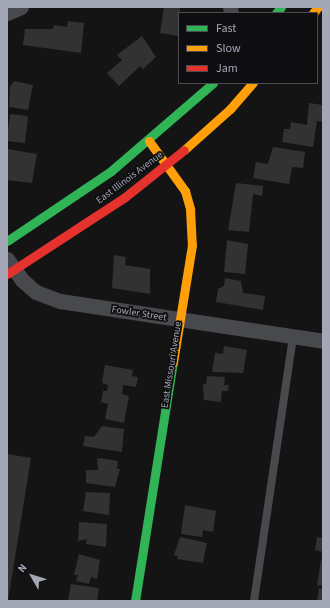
<!DOCTYPE html>
<style>
body{margin:0}
#map{position:relative;width:330px;height:608px;overflow:hidden;background:#141414;font-family:"Source Sans 3",sans-serif}
div>[style]{position:absolute}
[style*='--x']{left:calc(var(--x)*1px);top:calc(var(--y)*1px);width:calc(var(--w)*1px);rotate:calc(var(--a)*1deg)}
.building>*{inset:0;background:#323233}
.lane>*{height:8px;margin:-4px;padding:0 4px;transform-origin:4px;border-radius:4px;background:#48494d}
.street>*{height:15px;margin:-7.5px;padding:0 7.5px;transform-origin:7.5px;border-radius:7.5px;background:#48494d}
.fast>*{height:9px;margin:-4.5px;padding:0 4.5px;transform-origin:4.5px;border-radius:4.5px;background:#30b455}
.slow>*{height:9px;margin:-4.5px;padding:0 4.5px;transform-origin:4.5px;border-radius:4.5px;background:#ff9f0a}
.jam>*{height:9px;margin:-4.5px;padding:0 4.5px;transform-origin:4.5px;border-radius:4.5px;background:#e5322d}
span{translate:-50% -50%;white-space:nowrap;text-align:center;line-height:1.15;-webkit-text-stroke:3.5px #0e0e10;paint-order:stroke}
.street-label{font-size:10px;color:#a4a8b6}
.frame{position:absolute;inset:0;border:8px solid #a4a8b6;pointer-events:none}
.legend{position:absolute;left:178px;top:12px;width:140px;height:72px;box-sizing:border-box;background:#0e0e10;border:1px solid #4a4c52;margin:0;padding:5px 7px;list-style:none;font-size:12px;color:#a4a8b6}
.legend li{display:flex;align-items:center;gap:8px;height:20px}
.legend b{width:20px;border:1px solid #4a4c52}
.north{position:absolute;left:12px;top:556px;width:40px;height:40px;-webkit-text-stroke:3px #0e0e10;paint-order:stroke;rotate:309deg;font-size:11px;font-weight:700;line-height:16px;text-align:center;color:#a4a8b6}
.north::after{content:'';display:block;margin:auto;width:14px;height:18px;background:#a4a8b6;clip-path:polygon(50% 0,100% 100%,50% 72%,0 100%)}
</style>
<div id="map">
<div class="building">
<div style="clip-path:polygon(164px 7px,180px 7px,179px 36px,160px 33px)"></div>
<div style="clip-path:polygon(68px 21px,84px 23px,81px 53px,23px 45px,25px 29px,53px 29px,54px 25px,67px 27px)"></div>
<div style="clip-path:polygon(142px 36px,156px 57px,143px 69px,140px 66px,119px 86px,107px 73px,122px 60px,117px 55px)"></div>
<div style="clip-path:polygon(14px 81px,33px 85px,28px 110px,9px 107px,10px 87px)"></div>
<div style="clip-path:polygon(309px 103px,323px 105px,323px 122px,317px 121px,313px 147px,282px 142px,284px 129px,290px 129px,291px 122px,307px 125px)"></div>
<div style="clip-path:polygon(10px 114px,28px 116px,25px 143px,7px 141px)"></div>
<div style="clip-path:polygon(273px 147px,305px 152px,303px 168px,292px 167px,289px 184px,253px 178px,256px 162px,268px 164px)"></div>
<div style="clip-path:polygon(7px 149px,37px 154px,32px 183px,7px 180px)"></div>
<div style="clip-path:polygon(236px 183px,263px 186px,262px 196px,253px 194px,249px 232px,228px 230px)"></div>
<div style="clip-path:polygon(227px 240px,248px 244px,245px 274px,224px 272px)"></div>
<div style="clip-path:polygon(114px 255px,126px 257px,125px 265px,150px 269px,150px 294px,112px 288px)"></div>
<div style="clip-path:polygon(225px 278px,241px 281px,243px 293px,265px 296px,263px 310px,216px 302px,218px 289px,224px 286px)"></div>
<div style="clip-path:polygon(224px 346px,247px 350px,243px 373px,212px 372px,215px 353px,223px 354px)"></div>
<div style="clip-path:polygon(105px 365px,133px 370px,132px 376px,138px 377px,136px 387px,123px 385px,122px 394px,129px 396px,124px 423px,105px 419px,108px 404px,101px 402px,103px 391px,107px 391px,108px 385px,102px 383px)"></div>
<div style="clip-path:polygon(207px 376px,225px 377px,224px 385px,229px 385px,228px 391px,222px 391px,221px 402px,204px 400px,203px 384px,206px 384px)"></div>
<div style="clip-path:polygon(102px 426px,124px 429px,122px 452px,83px 446px,85px 436px,94px 437px)"></div>
<div style="clip-path:polygon(7px 454px,31px 458px,8px 601px,7px 601px)"></div>
<div style="clip-path:polygon(100px 458px,118px 461px,117px 469px,120px 469px,115px 487px,86px 483px,86px 470px,98px 470px,97px 459px)"></div>
<div style="clip-path:polygon(86px 492px,110px 493px,109px 515px,83px 511px)"></div>
<div style="clip-path:polygon(185px 505px,216px 511px,213px 532px,203px 530px,202px 537px,181px 534px)"></div>
<div style="clip-path:polygon(79px 522px,107px 524px,106px 547px,86px 544px,87px 539px,78px 541px)"></div>
<div style="clip-path:polygon(180px 537px,207px 543px,203px 563px,177px 559px,178px 556px,174px 555px)"></div>
<div style="clip-path:polygon(317px 537px,323px 538px,323px 552px,315px 550px)"></div>
<div style="clip-path:polygon(79px 554px,100px 560px,97px 579px,91px 577px,89px 584px,76px 581px,78px 575px,74px 575px)"></div>
<div style="clip-path:polygon(321px 560px,323px 561px,323px 586px,317px 585px)"></div>
<div style="clip-path:polygon(71px 584px,99px 588px,97px 601px,68px 601px)"></div>
<div style="clip-path:polygon(319px 588px,323px 589px,323px 601px,317px 601px)"></div>
</div>
<div class="lane">
<div style="--x:254;--y:601;--w:268;--a:-81.6"></div>
</div>
<div class="street">
<div style="--x:230;--y:7;--w:6;--a:81"></div>
<div style="--x:7;--y:13;--w:15;--a:-23"></div>
<div style="--x:7;--y:259;--w:26;--a:54"></div>
<div style="--x:22;--y:280;--w:18;--a:41"></div>
<div style="--x:36;--y:292;--w:26;--a:21"></div>
<div style="--x:60;--y:301;--w:266;--a:8.6"></div>
</div>
<div class="fast">
<div style="--x:276;--y:13;--w:8;--a:-50"></div>
<div style="--x:7;--y:241;--w:125;--a:-33.9"></div>
<div style="--x:111;--y:171;--w:135;--a:-40.8"></div>
<div style="--x:135;--y:601;--w:242;--a:-81"></div>
</div>
<div class="slow">
<div style="--x:313;--y:13;--w:8;--a:-50"></div>
<div style="--x:149;--y:141;--w:62;--a:54.2"></div>
<div style="--x:185;--y:191;--w:19;--a:74"></div>
<div style="--x:190;--y:209;--w:36;--a:87"></div>
<div style="--x:192;--y:245;--w:119;--a:99.2"></div>
<div style="--x:184;--y:150;--w:62;--a:-41.7"></div>
<div style="--x:230;--y:109;--w:35;--a:-49"></div>
</div>
<div class="jam">
<div style="--x:7;--y:274;--w:141;--a:-33.1"></div>
<div style="--x:125;--y:197;--w:75;--a:-38.5"></div>
</div>
<div class="street-label">
<span style="left:130px;top:178px;rotate:-37deg">East Illinois Avenue</span>
<span style="left:139px;top:314px;rotate:9deg">Fowler Street</span>
<span style="left:172px;top:365px;rotate:-81deg">East Missouri Avenue</span>
</div>
<div class="frame"></div>
<ul class="legend">
<li><b style="height:5px;background:#30b455"></b>Fast</li>
<li><b style="height:5px;background:#ff9f0a"></b>Slow</li>
<li><b style="height:5px;background:#e5322d"></b>Jam</li>
</ul>
<div class="north">N</div>
</div>
